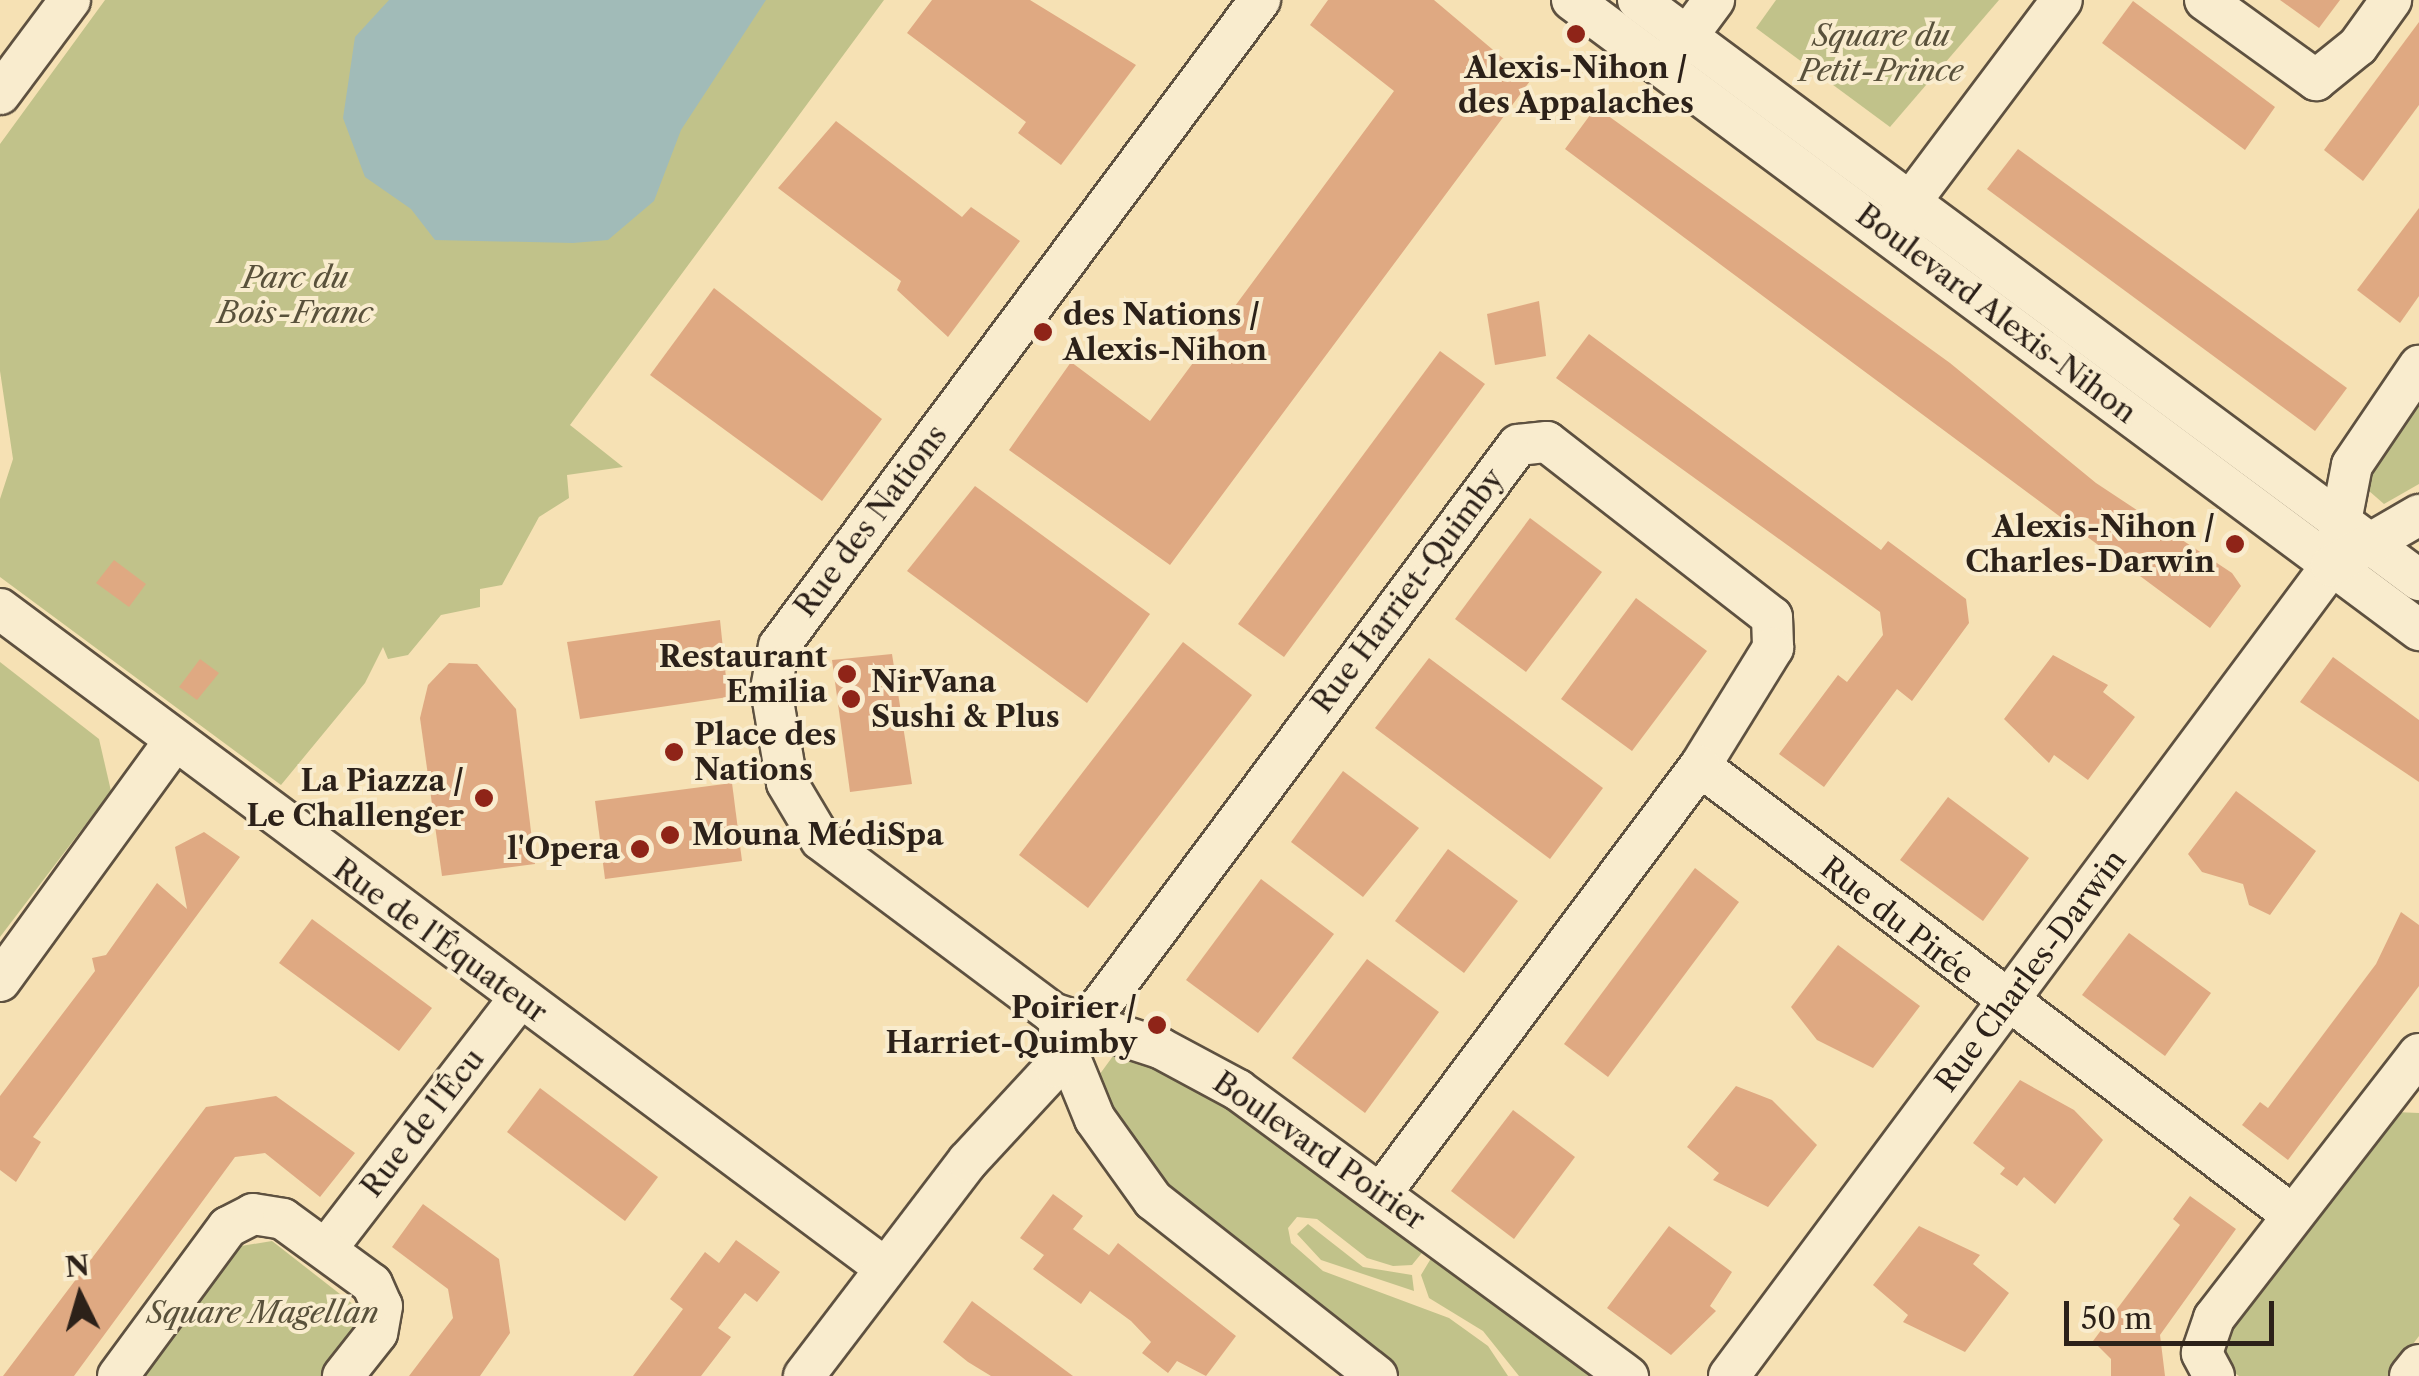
<!DOCTYPE html>
<meta charset="utf-8">
<style>
body{margin:0}
#map{position:relative;width:2419px;height:1376px;overflow:hidden;background:#f6e1b4;font-family:"Libre Caslon Text",serif}
div>[style]{position:absolute}
[style*='--x']{left:calc(var(--x)*1px);top:calc(var(--y)*1px);width:calc(var(--w)*1px);rotate:calc(var(--a)*1deg)}
.green>*{inset:0;background:#c1c28a}
.water>*{inset:0;background:#a1bbb8}
.building>*{inset:0;background:#dfa982}
.roads{filter:drop-shadow(2px 0 #5e5140) drop-shadow(-2px 0 #5e5140) drop-shadow(0 2px #5e5140) drop-shadow(0 -2px #5e5140)}
.minor>*{height:40px;margin:-20px;padding:0 20px;transform-origin:20px;border-radius:20px;background:#f9ecce}
.dots>*{width:28px;height:28px;translate:-50% -50%;box-sizing:border-box;border:5px solid #f9ecce;border-radius:50%}
span{translate:-50% -50%;white-space:nowrap;text-align:center;line-height:1.15;-webkit-text-stroke:8px #f9ecce;paint-order:stroke}
.park-label{font-size:30px;color:#59513b;font-style:italic}
.poi-label{font-size:30px;color:#2c2119;font-weight:700}
.left{translate:0 -50%;text-align:left}
.right{translate:-100% -50%;text-align:right}
.street-label{font-size:30px;color:#2c2119}
.north{position:absolute;left:30px;top:1246px;width:100px;height:100px;-webkit-text-stroke:8px #f9ecce;paint-order:stroke;rotate:355deg;font-size:28px;font-weight:700;line-height:40px;text-align:center;color:#2c2119}
.north::after{content:'';display:block;margin:auto;width:35px;height:45px;background:#2c2119;clip-path:polygon(50% 0,100% 100%,50% 72%,0 100%)}
.scale{position:absolute;left:2064px;top:1301px;width:210px;height:45px;box-sizing:border-box;border:5px solid #2c2119;border-top:0;padding-left:12px;font-size:30px;line-height:35px;white-space:nowrap;color:#2c2119;-webkit-text-stroke:8px #f9ecce;paint-order:stroke}
</style>
<div id="map">
<div class="green">
<div style="clip-path:polygon(105px 0,884px 0,570px 425px,623px 467px,567px 475px,569px 498px,539px 517px,502px 585px,480px 589px,480px 607px,441px 615px,408px 655px,388px 659px,383px 647px,365px 683px,281px 785px,0 577px,0 499px,13px 459px,0 371px,0 144px)"></div>
<div style="clip-path:polygon(1776px 0,1999px 0,1890px 127px,1756px 28px)"></div>
<div style="clip-path:polygon(2419px 374px,2419px 484px,2384px 504px,2361px 484px)"></div>
<div style="clip-path:polygon(0 662px,99px 739px,111px 791px,0 937px)"></div>
<div style="clip-path:polygon(1116px 1052px,1171px 1067px,1429px 1244px,1412px 1265px,1393px 1266px,1367px 1258px,1317px 1219px,1297px 1217px,1288px 1228px,1291px 1243px,1323px 1271px,1449px 1318px,1488px 1346px,1508px 1376px,1400px 1376px,1251px 1266px,1170px 1198px,1094px 1082px)"></div>
<div style="clip-path:polygon(2395px 1112px,2419px 1113px,2419px 1336px,2389px 1376px,2239px 1376px,2224px 1365px,2223px 1332px)"></div>
<div style="clip-path:polygon(1308px 1224px,1363px 1267px,1412px 1275px,1414px 1291px,1321px 1260px,1297px 1234px)"></div>
<div style="clip-path:polygon(272px 1241px,354px 1305px,357px 1331px,324px 1376px,138px 1376px,235px 1247px)"></div>
<div style="clip-path:polygon(1436px 1250px,1609px 1376px,1519px 1376px,1483px 1331px,1429px 1298px,1421px 1275px)"></div>
</div>
<div class="water">
<div style="clip-path:polygon(389px 0,766px 0,681px 130px,654px 201px,608px 240px,573px 243px,435px 240px,411px 209px,365px 177px,343px 118px,355px 37px)"></div>
</div>
<div class="building">
<div style="clip-path:polygon(932px 0,1030px 0,1136px 65px,1061px 165px,1018px 133px,1026px 122px,907px 33px)"></div>
<div style="clip-path:polygon(1328px 0,1434px 0,1530px 81px,1170px 565px,1009px 450px,1071px 362px,1150px 421px,1394px 91px,1310px 25px)"></div>
<div style="clip-path:polygon(2280px 0,2340px 0,2319px 28px)"></div>
<div style="clip-path:polygon(2133px 1px,2275px 107px,2245px 150px,2102px 43px)"></div>
<div style="clip-path:polygon(2419px 22px,2419px 105px,2363px 181px,2324px 150px)"></div>
<div style="clip-path:polygon(1596px 107px,1950px 363px,2096px 483px,2232px 573px,2241px 586px,2210px 628px,1565px 149px)"></div>
<div style="clip-path:polygon(836px 121px,962px 217px,971px 207px,1020px 241px,948px 337px,897px 290px,901px 281px,778px 188px)"></div>
<div style="clip-path:polygon(2018px 149px,2347px 388px,2315px 431px,1987px 189px)"></div>
<div style="clip-path:polygon(2419px 208px,2419px 296px,2400px 323px,2357px 290px)"></div>
<div style="clip-path:polygon(714px 288px,882px 419px,822px 501px,650px 375px)"></div>
<div style="clip-path:polygon(1539px 301px,1546px 356px,1495px 365px,1487px 314px)"></div>
<div style="clip-path:polygon(1589px 334px,1881px 550px,1888px 541px,1966px 599px,1969px 623px,1912px 701px,1897px 689px,1824px 787px,1779px 754px,1838px 675px,1847px 682px,1883px 635px,1880px 612px,1556px 378px)"></div>
<div style="clip-path:polygon(1440px 351px,1485px 384px,1284px 657px,1238px 624px)"></div>
<div style="clip-path:polygon(975px 486px,1150px 614px,1087px 703px,907px 571px)"></div>
<div style="clip-path:polygon(1530px 518px,1602px 572px,1526px 672px,1455px 619px)"></div>
<div style="clip-path:polygon(114px 560px,146px 584px,129px 607px,96px 583px)"></div>
<div style="clip-path:polygon(1636px 598px,1707px 651px,1632px 751px,1561px 699px)"></div>
<div style="clip-path:polygon(720px 620px,728px 697px,580px 719px,567px 642px)"></div>
<div style="clip-path:polygon(1183px 642px,1252px 695px,1088px 908px,1019px 855px)"></div>
<div style="clip-path:polygon(892px 654px,912px 784px,850px 792px,832px 660px)"></div>
<div style="clip-path:polygon(2053px 655px,2108px 685px,2103px 692px,2135px 717px,2088px 780px,2054px 755px,2049px 763px,2004px 719px)"></div>
<div style="clip-path:polygon(2333px 657px,2419px 720px,2419px 782px,2300px 702px)"></div>
<div style="clip-path:polygon(1429px 658px,1603px 788px,1550px 859px,1375px 728px)"></div>
<div style="clip-path:polygon(200px 659px,219px 673px,197px 700px,179px 687px)"></div>
<div style="clip-path:polygon(449px 663px,477px 664px,516px 709px,535px 864px,442px 876px,420px 718px,428px 685px)"></div>
<div style="clip-path:polygon(1343px 771px,1419px 828px,1363px 897px,1291px 842px)"></div>
<div style="clip-path:polygon(732px 783px,742px 861px,605px 879px,595px 801px)"></div>
<div style="clip-path:polygon(2236px 791px,2316px 851px,2270px 915px,2249px 905px,2243px 884px,2202px 872px,2188px 854px)"></div>
<div style="clip-path:polygon(1948px 797px,2029px 858px,1983px 921px,1900px 860px)"></div>
<div style="clip-path:polygon(204px 832px,240px 857px,33px 1137px,41px 1142px,16px 1182px,0 1170px,0 1096px,95px 971px,92px 958px,106px 955px,157px 883px,187px 909px,175px 847px)"></div>
<div style="clip-path:polygon(1448px 849px,1518px 901px,1464px 973px,1395px 921px)"></div>
<div style="clip-path:polygon(1695px 868px,1739px 902px,1608px 1077px,1564px 1044px)"></div>
<div style="clip-path:polygon(1261px 879px,1334px 934px,1258px 1033px,1186px 980px)"></div>
<div style="clip-path:polygon(2401px 912px,2419px 925px,2419px 986px,2288px 1160px,2242px 1125px,2260px 1102px,2268px 1108px,2376px 964px)"></div>
<div style="clip-path:polygon(312px 919px,432px 1008px,399px 1051px,279px 963px)"></div>
<div style="clip-path:polygon(2129px 933px,2211px 993px,2165px 1056px,2082px 995px)"></div>
<div style="clip-path:polygon(1838px 945px,1920px 1006px,1873px 1068px,1817px 1040px,1791px 1007px)"></div>
<div style="clip-path:polygon(1367px 959px,1439px 1012px,1365px 1113px,1292px 1058px)"></div>
<div style="clip-path:polygon(2020px 1080px,2074px 1110px,2103px 1140px,2055px 1204px,2024px 1177px,2017px 1186px,2000px 1174px,2005px 1168px,1973px 1143px)"></div>
<div style="clip-path:polygon(1736px 1086px,1772px 1100px,1817px 1145px,1768px 1207px,1713px 1180px,1719px 1173px,1687px 1147px)"></div>
<div style="clip-path:polygon(540px 1088px,658px 1177px,625px 1221px,507px 1132px)"></div>
<div style="clip-path:polygon(276px 1096px,355px 1153px,320px 1197px,265px 1153px,235px 1157px,74px 1376px,3px 1376px,206px 1107px)"></div>
<div style="clip-path:polygon(1513px 1110px,1575px 1157px,1514px 1239px,1451px 1191px)"></div>
<div style="clip-path:polygon(1053px 1194px,1083px 1216px,1073px 1229px,1109px 1255px,1118px 1243px,1236px 1336px,1206px 1376px,1177px 1361px,1168px 1373px,1142px 1353px,1151px 1342px,1131px 1321px,1090px 1291px,1081px 1304px,1033px 1269px,1044px 1255px,1020px 1238px)"></div>
<div style="clip-path:polygon(2190px 1196px,2236px 1229px,2160px 1335px,2165px 1376px,2111px 1376px,2111px 1359px,2093px 1341px,2180px 1225px,2173px 1219px)"></div>
<div style="clip-path:polygon(423px 1204px,499px 1259px,510px 1333px,480px 1376px,409px 1376px,453px 1318px,448px 1289px,392px 1247px)"></div>
<div style="clip-path:polygon(1669px 1226px,1732px 1272px,1710px 1306px,1716px 1311px,1671px 1355px,1607px 1308px)"></div>
<div style="clip-path:polygon(1919px 1226px,1980px 1255px,1973px 1264px,2009px 1293px,1965px 1352px,1903px 1322px,1908px 1315px,1873px 1285px)"></div>
<div style="clip-path:polygon(736px 1240px,780px 1272px,757px 1302px,745px 1293px,718px 1328px,731px 1337px,701px 1376px,633px 1376px,683px 1309px,670px 1299px,705px 1252px,719px 1263px)"></div>
<div style="clip-path:polygon(972px 1301px,1073px 1376px,991px 1376px,968px 1362px,943px 1342px)"></div>
</div>
<div class="roads">
<div class="minor">
<div style="--x:1260;--y:0;--w:805;--a:126.67"></div>
<div style="--x:779;--y:646;--w:44;--a:100.5"></div>
<div style="--x:771;--y:689;--w:95;--a:80.3"></div>
<div style="--x:787;--y:783;--w:66;--a:59.2"></div>
<div style="--x:821;--y:840;--w:289;--a:36.8"></div>
<div style="--x:1052;--y:1013;--w:114;--a:18"></div>
<div style="--x:1160;--y:1048;--w:89;--a:28.3"></div>
<div style="--x:1238;--y:1090;--w:484;--a:36.3"></div>
<div style="--x:1572;--y:0;--w:1056;--a:36.64"></div>
<div style="--x:1638;--y:0;--w:973;--a:36.6"></div>
<div style="--x:2205;--y:0;--w:137;--a:35.8"></div>
<div style="--x:2316;--y:80;--w:54;--a:-39"></div>
<div style="--x:2358;--y:46;--w:57;--a:-54.3"></div>
<div style="--x:1672;--y:57;--w:71;--a:-53.6"></div>
<div style="--x:0;--y:94;--w:117;--a:-53.3"></div>
<div style="--x:1896;--y:221;--w:276;--a:-53.1"></div>
<div style="--x:2337;--y:542;--w:78;--a:-79"></div>
<div style="--x:2352;--y:465;--w:120;--a:-55.9"></div>
<div style="--x:0;--y:609;--w:1103;--a:36.67"></div>
<div style="--x:1700;--y:766;--w:742;--a:37.16"></div>
<div style="--x:0;--y:981;--w:293;--a:-54"></div>
<div style="--x:1059;--y:1031;--w:95;--a:67.8"></div>
<div style="--x:1095;--y:1119;--w:100;--a:54.4"></div>
<div style="--x:1153;--y:1200;--w:285;--a:38.2"></div>
<div style="--x:327;--y:1248;--w:314;--a:-52.4"></div>
<div style="--x:118;--y:1376;--w:185;--a:-53.6"></div>
<div style="--x:228;--y:1227;--w:28;--a:-27"></div>
<div style="--x:253;--y:1214;--w:30;--a:9"></div>
<div style="--x:283;--y:1219;--w:110;--a:36.1"></div>
<div style="--x:372;--y:1284;--w:24;--a:66"></div>
<div style="--x:382;--y:1306;--w:27;--a:100"></div>
<div style="--x:377;--y:1333;--w:55;--a:128.3"></div>
<div style="--x:804;--y:1376;--w:270;--a:-52.7"></div>
<div style="--x:968;--y:1161;--w:128;--a:-47.2"></div>
<div style="--x:1055;--y:1067;--w:775;--a:-53.34"></div>
<div style="--x:1518;--y:445;--w:29;--a:-6"></div>
<div style="--x:1547;--y:442;--w:285;--a:37.9"></div>
<div style="--x:1772;--y:617;--w:31;--a:88"></div>
<div style="--x:1773;--y:648;--w:139;--a:121.7"></div>
<div style="--x:1700;--y:766;--w:532;--a:126.74"></div>
<div style="--x:1729;--y:1376;--w:1009;--a:-53.38"></div>
<div style="--x:2331;--y:566;--w:102;--a:-30.1"></div>
<div style="--x:2214;--y:1376;--w:26;--a:-118"></div>
<div style="--x:2202;--y:1353;--w:37;--a:-71"></div>
<div style="--x:2214;--y:1318;--w:334;--a:-52.2"></div>
<div style="--x:2410;--y:1376;--w:14;--a:-51"></div>
</div>
</div>
<div class="dots">
<div style="left:1576px;top:34px;background:#8f2418"></div>
<div style="left:1043px;top:332px;background:#8f2418"></div>
<div style="left:2235px;top:544px;background:#8f2418"></div>
<div style="left:847px;top:674px;background:#8f2418"></div>
<div style="left:851px;top:699px;background:#8f2418"></div>
<div style="left:674px;top:752px;background:#8f2418"></div>
<div style="left:484px;top:798px;background:#8f2418"></div>
<div style="left:670px;top:835px;background:#8f2418"></div>
<div style="left:640px;top:849px;background:#8f2418"></div>
<div style="left:1157px;top:1025px;background:#8f2418"></div>
</div>
<div class="park-label">
<span style="left:1881px;top:53px">Square du<br>Petit-Prince</span>
<span style="left:295px;top:295px">Parc du<br>Bois-Franc</span>
<span style="left:263px;top:1313px">Square Magellan</span>
</div>
<div class="poi-label">
<span style="left:1576px;top:85px">Alexis-Nihon /<br>des Appalaches</span>
<span class="left" style="left:1063px;top:332px">des Nations /<br>Alexis-Nihon</span>
<span class="right" style="left:2215px;top:544px">Alexis-Nihon /<br>Charles-Darwin</span>
<span class="right" style="left:827px;top:674px">Restaurant<br>Emilia</span>
<span class="left" style="left:871px;top:699px">NirVana<br>Sushi &amp; Plus</span>
<span class="left" style="left:694px;top:752px">Place des<br>Nations</span>
<span class="right" style="left:464px;top:798px">La Piazza /<br>Le Challenger</span>
<span class="left" style="left:692px;top:835px">Mouna MédiSpa</span>
<span class="right" style="left:620px;top:849px">l'Opera</span>
<span class="right" style="left:1137px;top:1025px">Poirier /<br>Harriet-Quimby</span>
</div>
<div class="street-label">
<span style="left:1996px;top:314px;rotate:37deg">Boulevard Alexis-Nihon</span>
<span style="left:871px;top:521px;rotate:-53deg">Rue des Nations</span>
<span style="left:1408px;top:591px;rotate:-53deg">Rue Harriet-Quimby</span>
<span style="left:1897px;top:921px;rotate:38deg">Rue du Pirée</span>
<span style="left:440px;top:941px;rotate:36deg">Rue de l'Équateur</span>
<span style="left:2031px;top:971px;rotate:-53deg">Rue Charles-Darwin</span>
<span style="left:423px;top:1123px;rotate:-52deg">Rue de l'Écu</span>
<span style="left:1319px;top:1151px;rotate:35deg">Boulevard Poirier</span>
</div>
<div class="north">N</div>
<div class="scale">50 m</div>
</div>
